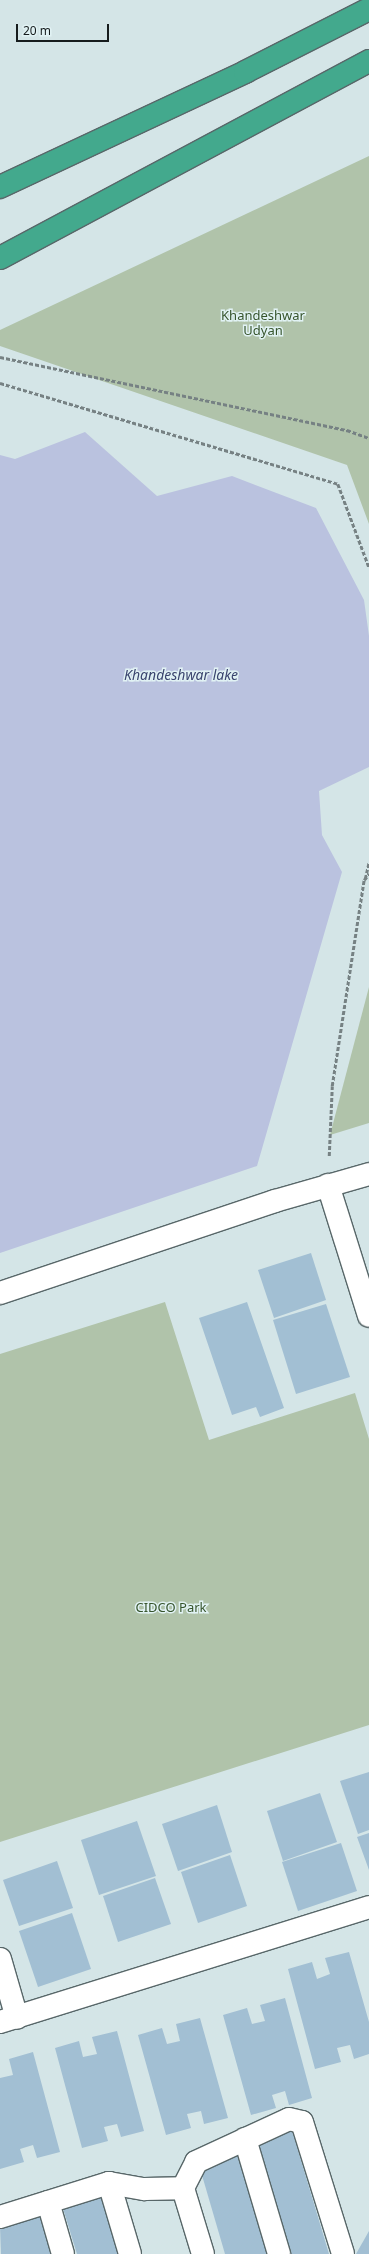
<!DOCTYPE html>
<style>
body{margin:0}
#map{position:relative;width:369px;height:2254px;overflow:hidden;background:#d4e5e7;font-family:"Noto Sans",sans-serif}
div>[style]{position:absolute}
[style*='--x']{left:calc(var(--x)*1px);top:calc(var(--y)*1px);width:calc(var(--w)*1px);rotate:calc(var(--a)*1deg)}
.green>*{inset:0;background:#b0c3aa}
.water>*{inset:0;background:#bac2df}
.building>*{inset:0;background:#a2bfd3}
.path>*{height:2.5px;margin-top:-1.25px;transform-origin:0;background:repeating-linear-gradient(90deg,#768183 0 4px,transparent 0 6px)}
.roads{filter:drop-shadow(1px 0 #586769) drop-shadow(-1px 0 #586769) drop-shadow(0 1px #586769) drop-shadow(0 -1px #586769)}
.minor>*{height:22px;margin:-11px;padding:0 11px;transform-origin:11px;border-radius:11px;background:#fff}
.highway>*{height:22px;margin:-11px;padding:0 11px;transform-origin:11px;border-radius:11px;background:#43a98d}
span{translate:-50% -50%;white-space:nowrap;text-align:center;line-height:1.15;-webkit-text-stroke:3px #e1f2f4;paint-order:stroke}
.park-label{font-size:13px;color:#36542c}
.water-label{font-size:14px;color:#3a446e;font-style:italic}
.scale{position:absolute;left:16px;top:24px;width:93px;height:18px;box-sizing:border-box;border:2px solid #161c1d;border-top:0;padding-left:5px;font-size:12px;line-height:14px;white-space:nowrap;color:#161c1d;-webkit-text-stroke:3px #e1f2f4;paint-order:stroke}
</style>
<div id="map">
<div class="green">
<div style="clip-path:polygon(369px 156px,369px 524px,347px 465px,0 346px,0 330px)"></div>
<div style="clip-path:polygon(369px 987px,369px 1123px,330px 1135px)"></div>
<div style="clip-path:polygon(165px 1302px,209px 1440px,355px 1393px,369px 1439px,369px 1725px,0 1842px,0 1354px)"></div>
</div>
<div class="water">
<div style="clip-path:polygon(85px 432px,157px 496px,232px 476px,316px 508px,364px 600px,369px 636px,369px 767px,319px 791px,322px 835px,342px 872px,257px 1166px,0 1253px,0 455px,15px 459px)"></div>
</div>
<div class="building">
<div style="clip-path:polygon(311px 1253px,326px 1300px,274px 1318px,258px 1270px)"></div>
<div style="clip-path:polygon(247px 1302px,284px 1408px,260px 1417px,256px 1407px,232px 1415px,199px 1318px)"></div>
<div style="clip-path:polygon(326px 1304px,350px 1377px,296px 1394px,273px 1320px)"></div>
<div style="clip-path:polygon(369px 1772px,369px 1830px,358px 1834px,340px 1781px)"></div>
<div style="clip-path:polygon(320px 1793px,337px 1842px,283px 1861px,267px 1811px)"></div>
<div style="clip-path:polygon(217px 1805px,232px 1852px,178px 1871px,162px 1824px)"></div>
<div style="clip-path:polygon(137px 1821px,156px 1876px,99px 1895px,81px 1840px)"></div>
<div style="clip-path:polygon(369px 1833px,369px 1870px,357px 1837px)"></div>
<div style="clip-path:polygon(341px 1843px,357px 1891px,298px 1911px,282px 1862px)"></div>
<div style="clip-path:polygon(230px 1855px,247px 1906px,198px 1923px,181px 1872px)"></div>
<div style="clip-path:polygon(57px 1861px,73px 1908px,19px 1926px,3px 1880px)"></div>
<div style="clip-path:polygon(155px 1878px,171px 1924px,118px 1942px,103px 1896px)"></div>
<div style="clip-path:polygon(72px 1913px,91px 1969px,38px 1987px,19px 1931px)"></div>
<div style="clip-path:polygon(349px 1952px,369px 2022px,369px 2054px,354px 2059px,350px 2045px,337px 2048px,341px 2062px,315px 2069px,288px 1969px,312px 1962px,317px 1979px,330px 1974px,325px 1958px)"></div>
<div style="clip-path:polygon(285px 1998px,312px 2098px,289px 2105px,285px 2091px,272px 2095px,276px 2108px,251px 2115px,223px 2015px,247px 2008px,252px 2024px,265px 2021px,260px 2005px)"></div>
<div style="clip-path:polygon(200px 2018px,228px 2118px,204px 2124px,201px 2111px,187px 2114px,191px 2128px,166px 2135px,138px 2035px,162px 2028px,167px 2044px,180px 2041px,176px 2024px)"></div>
<div style="clip-path:polygon(117px 2031px,144px 2131px,121px 2137px,117px 2124px,104px 2127px,108px 2141px,82px 2148px,55px 2048px,79px 2041px,83px 2057px,97px 2054px,92px 2037px)"></div>
<div style="clip-path:polygon(33px 2052px,60px 2152px,37px 2158px,33px 2145px,20px 2149px,24px 2162px,0 2169px,0 2078px,13px 2075px,9px 2059px)"></div>
<div style="clip-path:polygon(292px 2130px,329px 2254px,289px 2254px,255px 2140px)"></div>
<div style="clip-path:polygon(237px 2152px,269px 2254px,225px 2254px,199px 2165px)"></div>
<div style="clip-path:polygon(101px 2189px,121px 2254px,77px 2254px,61px 2202px)"></div>
<div style="clip-path:polygon(40px 2214px,53px 2254px,1px 2254px,0 2226px)"></div>
<div style="clip-path:polygon(369px 2231px,369px 2254px,356px 2254px)"></div>
</div>
<div class="path">
<div style="--x:0;--y:357;--w:355;--a:11.9"></div>
<div style="--x:347;--y:430;--w:23;--a:20"></div>
<div style="--x:0;--y:383;--w:353;--a:16.6"></div>
<div style="--x:338;--y:484;--w:89;--a:69.5"></div>
<div style="--x:365;--y:879;--w:17;--a:-77"></div>
<div style="--x:329;--y:1156;--w:70;--a:-87.5"></div>
<div style="--x:332;--y:1086;--w:208;--a:-81.2"></div>
<div style="--x:364;--y:880;--w:8;--a:-50"></div>
</div>
<div class="roads">
<div class="minor">
<div style="--x:328;--y:1185;--w:137;--a:72.6"></div>
<div style="--x:0;--y:1293;--w:290;--a:-18.5"></div>
<div style="--x:275;--y:1201;--w:98;--a:-16"></div>
<div style="--x:0;--y:1959;--w:61;--a:73.9"></div>
<div style="--x:0;--y:2022;--w:387;--a:-17.3"></div>
<div style="--x:245;--y:2139;--w:120;--a:73.5"></div>
<div style="--x:109;--y:2183;--w:74;--a:73.5"></div>
<div style="--x:48;--y:2202;--w:54;--a:73.9"></div>
<div style="--x:0;--y:2217;--w:114;--a:-17.3"></div>
<div style="--x:109;--y:2183;--w:36;--a:10"></div>
<div style="--x:144;--y:2189;--w:39;--a:-1"></div>
<div style="--x:203;--y:2254;--w:69;--a:-106.9"></div>
<div style="--x:183;--y:2188;--w:29;--a:-63"></div>
<div style="--x:196;--y:2162;--w:102;--a:-24.8"></div>
<div style="--x:289;--y:2119;--w:13;--a:13"></div>
<div style="--x:302;--y:2122;--w:138;--a:72.7"></div>
</div>
<div class="highway">
<div style="--x:0;--y:187;--w:271;--a:-25.1"></div>
<div style="--x:245;--y:72;--w:139;--a:-26.9"></div>
<div style="--x:0;--y:258;--w:418;--a:-28.1"></div>
</div>
</div>
<div class="park-label">
<span style="left:263px;top:323px">Khandeshwar<br>Udyan</span>
<span style="left:171px;top:1607px">CIDCO Park</span>
</div>
<div class="water-label">
<span style="left:181px;top:675px">Khandeshwar lake</span>
</div>
<div class="scale">20 m</div>
</div>
